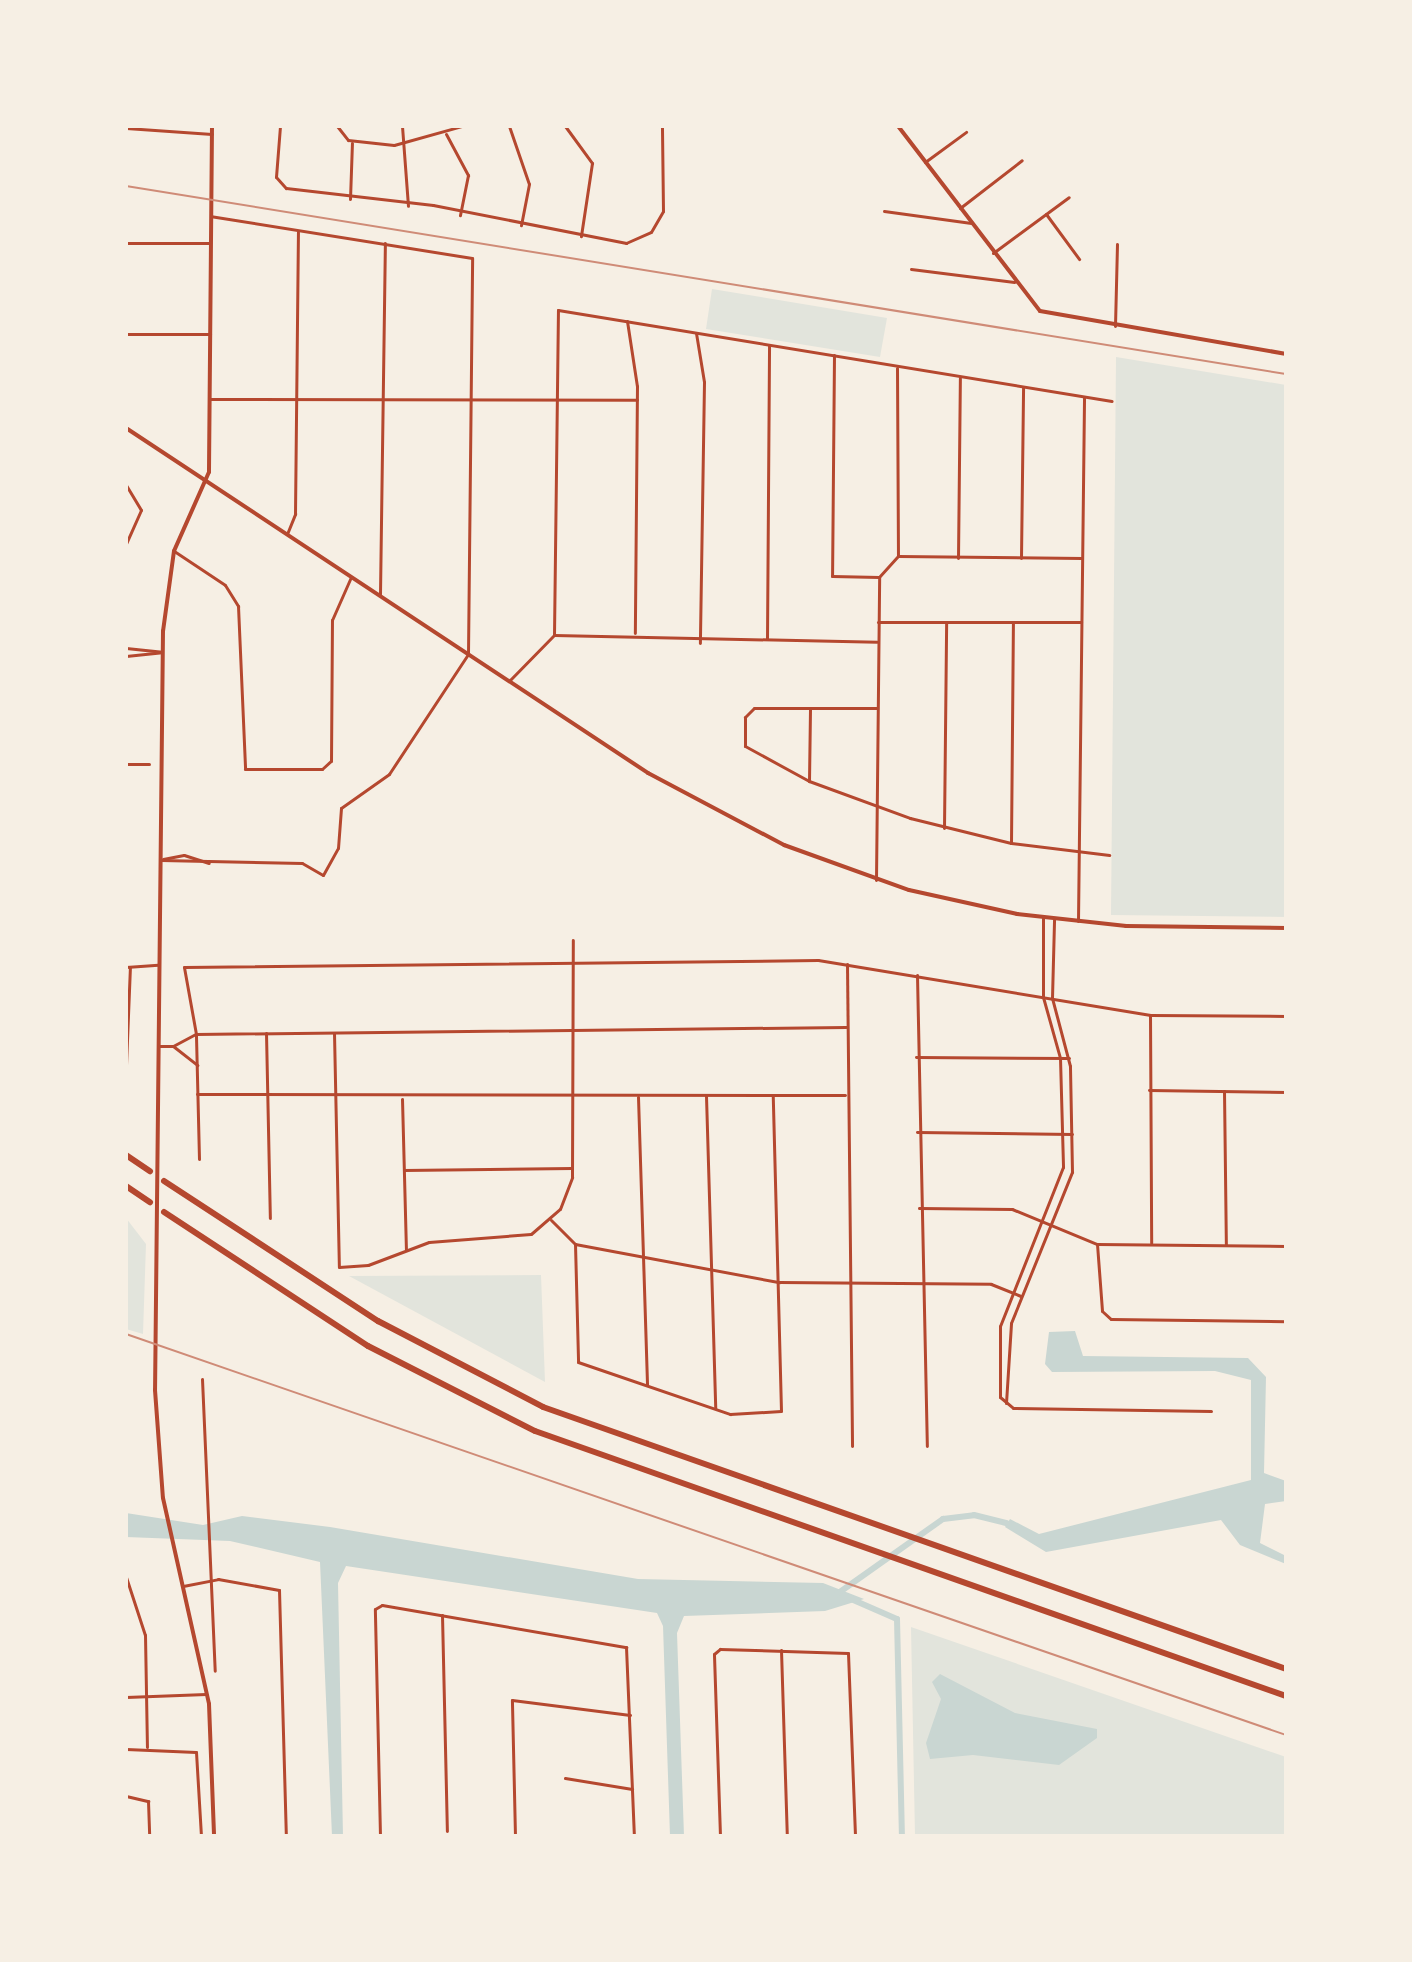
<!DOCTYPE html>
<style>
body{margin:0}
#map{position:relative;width:1412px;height:1962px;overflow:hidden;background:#f6efe4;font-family:Jost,sans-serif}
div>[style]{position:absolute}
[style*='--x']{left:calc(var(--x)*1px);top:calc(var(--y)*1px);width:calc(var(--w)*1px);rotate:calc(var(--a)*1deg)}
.green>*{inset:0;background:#e2e4dc}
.water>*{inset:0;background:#c9d6d2}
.canal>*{height:6px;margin:-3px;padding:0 3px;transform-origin:3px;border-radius:3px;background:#c9d6d2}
.minor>*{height:3px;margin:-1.5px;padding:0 1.5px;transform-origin:1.5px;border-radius:1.5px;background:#b5482f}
.tertiary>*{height:4px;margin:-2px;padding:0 2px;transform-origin:2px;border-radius:2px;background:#b5482f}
.motorway>*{height:6px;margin:-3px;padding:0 3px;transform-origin:3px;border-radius:3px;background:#b5482f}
.rail>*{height:2px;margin:-1px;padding:0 1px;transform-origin:1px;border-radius:1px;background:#cf8b77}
span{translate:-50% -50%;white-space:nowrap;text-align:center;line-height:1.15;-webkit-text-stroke:8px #f6efe4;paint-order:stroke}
.frame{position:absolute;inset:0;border:128px solid #f6efe4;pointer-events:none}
</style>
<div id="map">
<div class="green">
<div style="clip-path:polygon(712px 289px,887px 318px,880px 357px,706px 329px)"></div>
<div style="clip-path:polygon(1116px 357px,1286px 385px,1286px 917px,1111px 915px)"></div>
<div style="clip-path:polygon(126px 1218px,146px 1244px,143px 1334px,126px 1329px)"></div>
<div style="clip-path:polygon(541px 1275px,545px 1382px,349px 1276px)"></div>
<div style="clip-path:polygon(911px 1627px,1286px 1757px,1286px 1836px,915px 1836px)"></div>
</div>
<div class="water">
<div style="clip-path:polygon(1075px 1331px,1083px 1356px,1248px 1358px,1266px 1377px,1264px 1473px,1286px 1481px,1286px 1501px,1265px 1504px,1260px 1543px,1286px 1556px,1286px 1564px,1240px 1545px,1221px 1520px,1046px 1552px,1005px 1527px,1010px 1519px,1039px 1534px,1251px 1480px,1251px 1380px,1215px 1371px,1052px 1372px,1045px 1364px,1049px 1332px)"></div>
<div style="clip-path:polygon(126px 1513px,203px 1525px,242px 1516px,330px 1527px,638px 1579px,823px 1583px,864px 1599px,825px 1611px,684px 1616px,677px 1633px,684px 1836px,670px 1836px,663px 1626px,657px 1613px,346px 1566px,338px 1583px,343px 1836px,332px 1836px,320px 1562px,230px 1541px,126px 1537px)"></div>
<div style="clip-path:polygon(940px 1674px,1015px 1713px,1097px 1729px,1097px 1738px,1059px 1765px,973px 1755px,930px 1759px,926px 1743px,941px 1699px,932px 1682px)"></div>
</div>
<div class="canal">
<div style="--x:837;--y:1594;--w:130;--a:-35.3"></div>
<div style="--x:943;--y:1519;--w:31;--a:-7"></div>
<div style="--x:974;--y:1515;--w:34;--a:14"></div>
<div style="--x:851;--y:1599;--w:50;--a:23.5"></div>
<div style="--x:897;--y:1619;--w:217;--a:88.7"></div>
</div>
<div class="minor">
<div style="--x:280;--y:126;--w:51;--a:94.5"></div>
<div style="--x:276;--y:177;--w:15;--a:48"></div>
<div style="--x:286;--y:188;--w:148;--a:6.6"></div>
<div style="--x:433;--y:205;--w:197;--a:11.1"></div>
<div style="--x:626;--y:243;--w:27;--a:-24"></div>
<div style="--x:651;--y:232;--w:24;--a:-60"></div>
<div style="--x:663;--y:211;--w:85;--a:-90.7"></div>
<div style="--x:337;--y:126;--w:18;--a:52"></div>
<div style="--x:348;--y:140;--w:46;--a:6.2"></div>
<div style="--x:394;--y:145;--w:71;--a:-15.6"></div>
<div style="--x:402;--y:126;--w:80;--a:85.7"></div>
<div style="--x:509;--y:126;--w:61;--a:71"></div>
<div style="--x:529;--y:184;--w:42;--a:101"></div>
<div style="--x:565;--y:126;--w:46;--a:53.9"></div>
<div style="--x:592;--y:163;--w:74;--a:98.6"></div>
<div style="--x:126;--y:128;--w:86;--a:4"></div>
<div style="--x:446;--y:134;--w:47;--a:61.8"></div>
<div style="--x:468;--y:175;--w:41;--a:101.3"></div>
<div style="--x:925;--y:162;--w:51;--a:-36.2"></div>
<div style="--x:350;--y:199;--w:56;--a:-88"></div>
<div style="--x:960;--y:208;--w:78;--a:-37.7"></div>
<div style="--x:884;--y:211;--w:88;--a:7.9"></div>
<div style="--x:1046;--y:214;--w:56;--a:53.7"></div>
<div style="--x:126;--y:243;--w:84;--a:0"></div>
<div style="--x:993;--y:253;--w:94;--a:-36.4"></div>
<div style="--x:911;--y:269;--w:104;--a:7.2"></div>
<div style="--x:627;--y:321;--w:66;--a:81.3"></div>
<div style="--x:637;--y:386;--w:247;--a:90.5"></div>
<div style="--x:1115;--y:326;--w:82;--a:-88.6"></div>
<div style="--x:696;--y:333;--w:50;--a:80.7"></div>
<div style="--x:704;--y:382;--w:261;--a:90.9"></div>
<div style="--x:126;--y:334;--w:84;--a:0"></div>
<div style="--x:834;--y:355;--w:221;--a:90.5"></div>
<div style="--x:832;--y:576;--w:47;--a:1.2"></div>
<div style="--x:897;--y:368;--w:188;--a:89.7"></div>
<div style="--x:210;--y:399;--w:427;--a:0.1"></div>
<div style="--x:126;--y:485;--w:29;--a:59"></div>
<div style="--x:141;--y:510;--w:36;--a:114"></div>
<div style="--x:287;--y:534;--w:22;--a:-68"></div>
<div style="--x:295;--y:514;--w:282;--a:-89.4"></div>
<div style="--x:174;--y:551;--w:61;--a:33.7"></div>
<div style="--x:225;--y:585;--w:25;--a:58"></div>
<div style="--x:238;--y:606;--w:163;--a:87.5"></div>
<div style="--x:245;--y:769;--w:77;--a:0"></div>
<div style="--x:322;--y:769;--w:12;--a:-42"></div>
<div style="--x:331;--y:761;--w:141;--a:-89.6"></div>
<div style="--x:332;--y:620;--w:47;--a:-66.2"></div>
<div style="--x:898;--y:556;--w:184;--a:0.6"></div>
<div style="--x:958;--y:558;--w:180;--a:-89.4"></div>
<div style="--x:1021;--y:558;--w:171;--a:-89.3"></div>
<div style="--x:380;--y:594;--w:351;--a:-89.2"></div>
<div style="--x:878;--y:622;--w:203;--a:0"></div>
<div style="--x:554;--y:635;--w:323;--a:1.2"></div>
<div style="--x:767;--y:639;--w:294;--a:-89.6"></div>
<div style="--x:126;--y:648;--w:36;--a:6"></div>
<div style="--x:126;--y:656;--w:36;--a:-6"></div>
<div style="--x:509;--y:681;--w:64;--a:-45.6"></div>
<div style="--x:554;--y:635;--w:325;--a:-89.3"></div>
<div style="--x:558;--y:310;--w:561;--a:9.33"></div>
<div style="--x:877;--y:708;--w:123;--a:180"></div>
<div style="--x:754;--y:708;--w:13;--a:135"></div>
<div style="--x:745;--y:717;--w:29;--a:90"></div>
<div style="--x:745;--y:746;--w:73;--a:28.7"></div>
<div style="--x:809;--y:781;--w:108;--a:20.1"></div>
<div style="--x:910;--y:818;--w:104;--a:13.9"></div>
<div style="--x:1011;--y:843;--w:99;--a:7"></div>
<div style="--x:126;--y:764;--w:23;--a:0"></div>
<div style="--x:809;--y:781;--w:72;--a:-89.2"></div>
<div style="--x:944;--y:828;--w:206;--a:-89.4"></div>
<div style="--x:1011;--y:843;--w:221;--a:-89.5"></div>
<div style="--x:163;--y:859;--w:21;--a:-11"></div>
<div style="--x:184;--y:855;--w:26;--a:18"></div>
<div style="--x:161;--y:860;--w:141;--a:1.2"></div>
<div style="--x:302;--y:863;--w:24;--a:30"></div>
<div style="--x:323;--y:875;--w:31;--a:-61"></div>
<div style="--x:338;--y:848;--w:40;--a:-85.7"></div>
<div style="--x:341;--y:808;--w:59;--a:-35.3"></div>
<div style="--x:389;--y:774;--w:144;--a:-56.6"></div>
<div style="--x:468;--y:654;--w:396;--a:-89.4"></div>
<div style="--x:472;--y:258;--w:264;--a:-170.9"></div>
<div style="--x:876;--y:880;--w:303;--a:-89.4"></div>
<div style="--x:879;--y:577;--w:28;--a:-48"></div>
<div style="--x:1043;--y:918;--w:79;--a:90"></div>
<div style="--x:1043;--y:997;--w:63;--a:74.4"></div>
<div style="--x:1060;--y:1058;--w:109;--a:88.4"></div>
<div style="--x:1063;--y:1167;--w:171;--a:111.6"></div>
<div style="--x:1000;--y:1326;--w:71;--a:90"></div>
<div style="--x:1000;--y:1397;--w:17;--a:40"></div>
<div style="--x:1013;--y:1408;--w:198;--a:0.9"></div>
<div style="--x:1078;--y:921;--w:524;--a:-89.34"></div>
<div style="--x:847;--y:964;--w:482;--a:89.4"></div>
<div style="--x:126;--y:967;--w:32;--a:-4"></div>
<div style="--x:917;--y:975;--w:471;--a:88.8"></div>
<div style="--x:1150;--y:1015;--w:228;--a:89.7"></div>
<div style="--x:266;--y:1033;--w:185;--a:88.8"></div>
<div style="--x:334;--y:1033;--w:234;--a:88.8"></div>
<div style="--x:339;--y:1267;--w:29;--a:-4"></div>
<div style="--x:368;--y:1265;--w:65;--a:-20.7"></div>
<div style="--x:429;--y:1242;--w:102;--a:-4.5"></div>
<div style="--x:531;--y:1234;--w:38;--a:-41"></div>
<div style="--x:560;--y:1209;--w:34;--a:-69"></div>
<div style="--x:572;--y:1177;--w:237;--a:-89.8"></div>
<div style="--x:159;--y:1046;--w:14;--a:0"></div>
<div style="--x:173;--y:1046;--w:31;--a:38"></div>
<div style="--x:173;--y:1046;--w:26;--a:-28"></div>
<div style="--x:196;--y:1034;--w:650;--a:-0.62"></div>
<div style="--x:916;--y:1057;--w:153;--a:0.4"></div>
<div style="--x:126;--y:1065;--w:98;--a:-87.7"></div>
<div style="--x:1149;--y:1090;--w:137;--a:0.8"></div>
<div style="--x:1224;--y:1091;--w:154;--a:89.3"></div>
<div style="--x:197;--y:1094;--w:648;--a:0.09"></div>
<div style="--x:706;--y:1096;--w:312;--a:88.3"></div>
<div style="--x:638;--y:1097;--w:288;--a:88.2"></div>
<div style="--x:402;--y:1099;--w:151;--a:88.5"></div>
<div style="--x:917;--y:1132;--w:155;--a:0.7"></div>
<div style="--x:199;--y:1159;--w:125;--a:-91.4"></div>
<div style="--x:196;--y:1034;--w:68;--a:-100.2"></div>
<div style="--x:184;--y:967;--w:634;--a:-0.63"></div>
<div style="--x:818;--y:960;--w:337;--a:9.4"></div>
<div style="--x:1150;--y:1015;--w:136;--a:0.4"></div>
<div style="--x:404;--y:1170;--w:168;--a:-0.7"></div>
<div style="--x:919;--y:1208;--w:93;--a:0.6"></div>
<div style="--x:1012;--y:1209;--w:92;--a:22.4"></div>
<div style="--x:1097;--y:1244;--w:189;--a:0.6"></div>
<div style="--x:551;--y:1220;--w:34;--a:45"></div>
<div style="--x:575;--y:1244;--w:208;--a:10.6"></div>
<div style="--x:779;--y:1282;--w:212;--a:0.5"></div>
<div style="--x:991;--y:1284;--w:32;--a:22"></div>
<div style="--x:575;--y:1244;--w:118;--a:88.5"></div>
<div style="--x:578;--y:1362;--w:161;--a:18.9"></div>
<div style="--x:730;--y:1414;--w:51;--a:-3.4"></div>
<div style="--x:781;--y:1411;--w:316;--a:-91.5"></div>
<div style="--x:1097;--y:1244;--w:67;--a:85.7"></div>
<div style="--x:1102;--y:1311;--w:12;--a:42"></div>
<div style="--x:1111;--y:1319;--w:175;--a:0.7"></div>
<div style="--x:202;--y:1379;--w:292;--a:87.5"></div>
<div style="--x:1006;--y:1403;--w:80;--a:-86.4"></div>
<div style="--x:1011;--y:1323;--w:163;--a:-68"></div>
<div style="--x:1072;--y:1172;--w:106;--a:-91.1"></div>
<div style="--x:1070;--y:1066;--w:70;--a:-104.8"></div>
<div style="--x:1052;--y:998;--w:79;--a:-88.5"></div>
<div style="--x:126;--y:1577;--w:61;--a:71.9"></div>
<div style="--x:145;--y:1635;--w:112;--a:89"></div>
<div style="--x:183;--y:1586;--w:36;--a:-11"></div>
<div style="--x:218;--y:1579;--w:62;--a:10.2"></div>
<div style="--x:279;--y:1590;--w:246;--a:88.4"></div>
<div style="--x:442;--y:1615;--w:216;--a:88.7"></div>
<div style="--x:781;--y:1650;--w:186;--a:88.2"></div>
<div style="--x:126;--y:1697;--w:80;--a:-2.1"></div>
<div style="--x:126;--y:1749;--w:70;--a:2.5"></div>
<div style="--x:196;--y:1752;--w:84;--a:86.6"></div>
<div style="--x:565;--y:1778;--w:68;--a:9.3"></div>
<div style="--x:126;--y:1796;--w:23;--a:13"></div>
<div style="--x:148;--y:1801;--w:35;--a:88"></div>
<div style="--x:236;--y:1836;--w:244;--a:0"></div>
<div style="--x:380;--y:1836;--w:227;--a:-91.3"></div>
<div style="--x:375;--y:1609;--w:8;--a:-30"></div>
<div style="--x:382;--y:1605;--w:248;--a:9.8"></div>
<div style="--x:626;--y:1647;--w:189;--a:87.6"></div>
<div style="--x:515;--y:1836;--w:136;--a:-91.3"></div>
<div style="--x:512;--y:1700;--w:119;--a:7.2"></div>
<div style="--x:720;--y:1836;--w:182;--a:-91.9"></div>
<div style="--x:714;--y:1654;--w:8;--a:-40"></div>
<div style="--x:720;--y:1649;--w:128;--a:1.8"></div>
<div style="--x:848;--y:1653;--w:183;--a:87.8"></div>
</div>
<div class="tertiary">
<div style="--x:212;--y:126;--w:346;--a:90.5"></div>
<div style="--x:209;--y:472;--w:86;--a:113.9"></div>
<div style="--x:174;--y:551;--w:81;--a:97.8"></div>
<div style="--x:163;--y:631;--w:759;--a:90.6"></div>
<div style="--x:155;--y:1390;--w:108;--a:85.8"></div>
<div style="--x:163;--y:1498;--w:211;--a:77.4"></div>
<div style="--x:209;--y:1704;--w:132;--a:87.8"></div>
<div style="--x:898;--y:126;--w:233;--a:52.5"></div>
<div style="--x:1040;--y:311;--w:250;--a:9.9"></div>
<div style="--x:126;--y:428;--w:626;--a:33.46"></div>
<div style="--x:648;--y:773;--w:154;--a:27.9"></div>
<div style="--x:784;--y:845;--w:133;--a:19.8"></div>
<div style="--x:909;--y:890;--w:111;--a:12.5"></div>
<div style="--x:1017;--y:914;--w:110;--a:6.3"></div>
<div style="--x:1126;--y:926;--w:160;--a:0.7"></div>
</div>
<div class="motorway">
<div style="--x:126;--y:1155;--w:29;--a:34"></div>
<div style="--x:164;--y:1181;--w:256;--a:33.2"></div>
<div style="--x:378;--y:1321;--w:186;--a:27.5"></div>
<div style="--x:543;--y:1407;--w:788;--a:19.42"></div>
<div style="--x:126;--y:1186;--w:29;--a:34"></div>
<div style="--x:164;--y:1212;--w:244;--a:33.3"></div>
<div style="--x:368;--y:1346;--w:187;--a:27"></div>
<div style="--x:535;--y:1431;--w:796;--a:19.44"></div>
</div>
<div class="rail">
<div style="--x:126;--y:186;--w:1175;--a:9.21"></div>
<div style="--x:126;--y:1334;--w:1227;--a:19.07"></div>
</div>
<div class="frame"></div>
</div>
